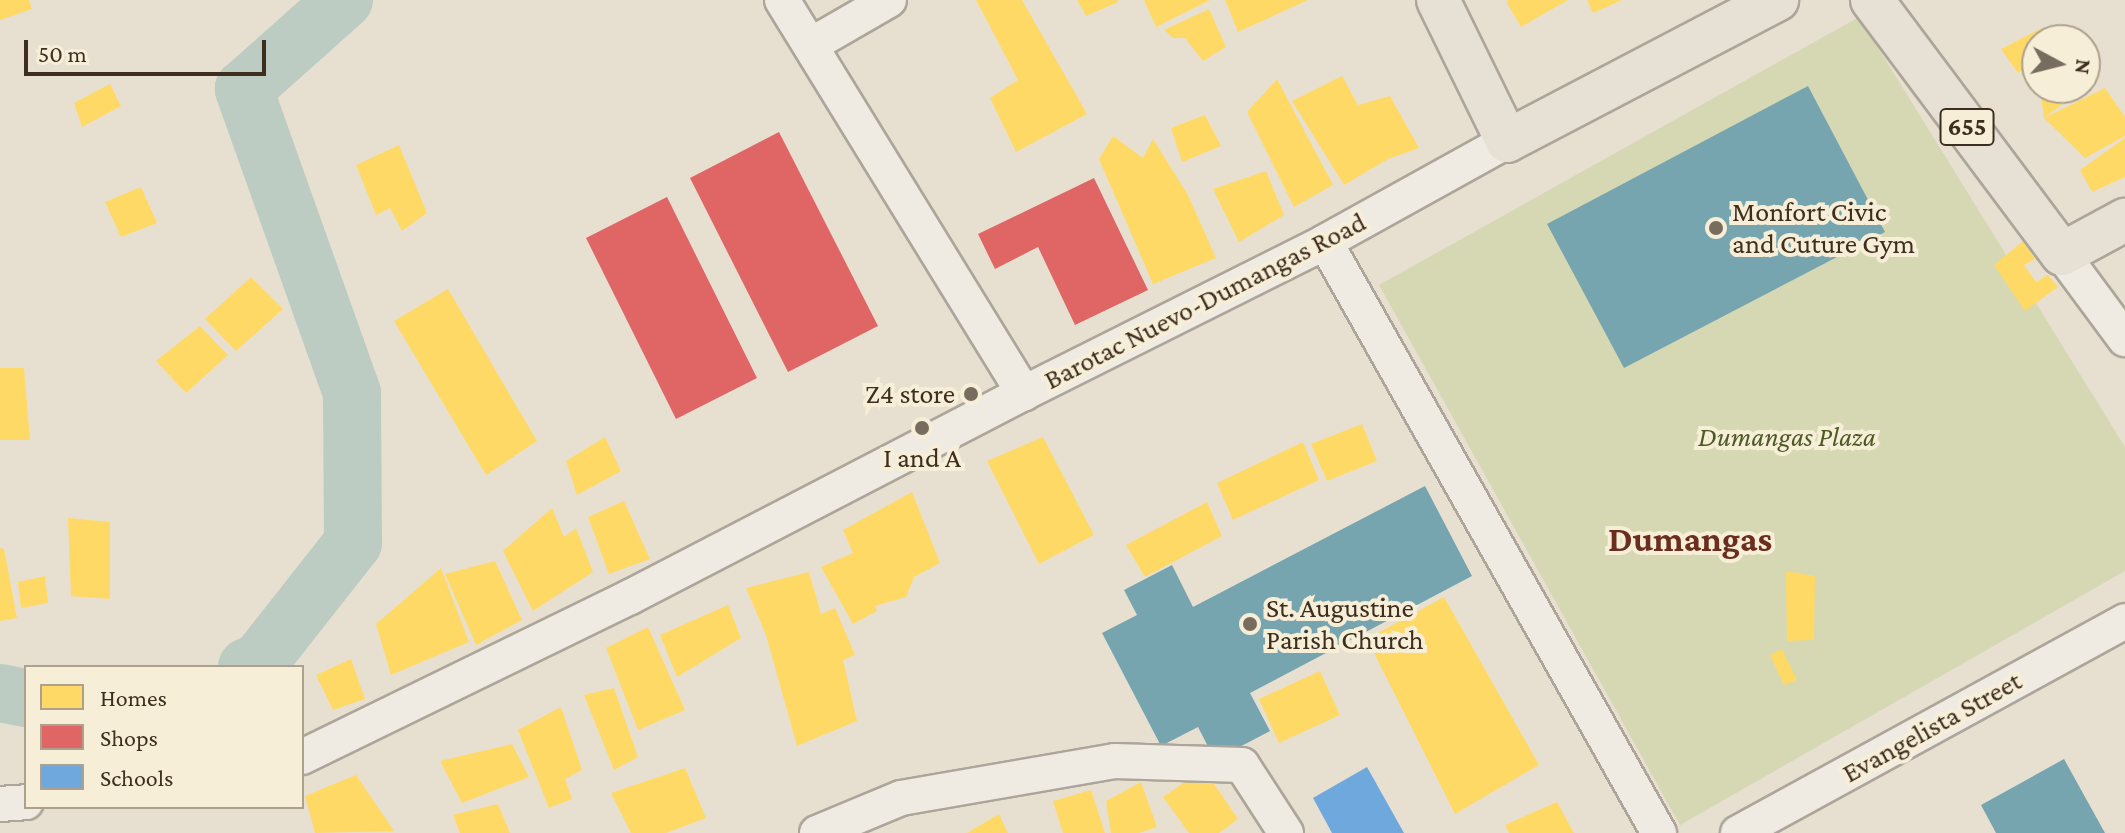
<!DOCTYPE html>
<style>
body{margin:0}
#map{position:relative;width:2125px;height:833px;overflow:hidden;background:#e7e0d1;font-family:"Crimson Pro",serif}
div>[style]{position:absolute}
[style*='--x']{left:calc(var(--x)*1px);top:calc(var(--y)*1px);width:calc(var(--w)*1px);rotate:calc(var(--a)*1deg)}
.green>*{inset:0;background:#d6d7b3}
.homes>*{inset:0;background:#ffd966}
.shops>*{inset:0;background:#e06666}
.schools>*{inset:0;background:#6fa8dc}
.public>*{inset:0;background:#76a5af}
.river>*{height:58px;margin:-29px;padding:0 29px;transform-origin:29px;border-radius:29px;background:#bcccc2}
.roads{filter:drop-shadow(2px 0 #ada599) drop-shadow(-2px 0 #ada599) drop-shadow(0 2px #ada599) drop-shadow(0 -2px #ada599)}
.minor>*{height:34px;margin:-17px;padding:0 17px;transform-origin:17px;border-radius:17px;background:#efebe3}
.major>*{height:42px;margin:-21px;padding:0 21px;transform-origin:21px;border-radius:21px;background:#e6e1d4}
.dots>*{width:22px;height:22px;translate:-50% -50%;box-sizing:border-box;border:4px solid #f7eed8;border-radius:50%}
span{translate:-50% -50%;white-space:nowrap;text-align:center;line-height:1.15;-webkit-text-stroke:8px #f7eed8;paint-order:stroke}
.shield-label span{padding:2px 6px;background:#f7eed8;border:2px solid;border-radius:6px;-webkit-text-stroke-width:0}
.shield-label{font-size:26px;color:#3d2e20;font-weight:700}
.poi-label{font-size:28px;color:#3d2e20}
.left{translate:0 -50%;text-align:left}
.right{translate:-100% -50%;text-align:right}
.street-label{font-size:28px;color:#3d2e20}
.park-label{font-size:28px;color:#4d5a26;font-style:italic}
.district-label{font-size:36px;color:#6b2e1e;font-weight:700}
.legend{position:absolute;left:24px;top:665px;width:280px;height:144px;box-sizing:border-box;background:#f7eed8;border:2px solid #ada18e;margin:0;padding:10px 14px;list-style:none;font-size:24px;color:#3d2e20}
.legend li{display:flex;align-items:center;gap:16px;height:40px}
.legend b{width:40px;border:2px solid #ada18e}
.north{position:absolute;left:2021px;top:24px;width:80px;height:80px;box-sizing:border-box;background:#f7eed8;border:2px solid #ada18e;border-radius:50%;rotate:97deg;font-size:22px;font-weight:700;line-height:32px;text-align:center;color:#3d2e20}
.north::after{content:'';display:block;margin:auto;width:28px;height:36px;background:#786c5e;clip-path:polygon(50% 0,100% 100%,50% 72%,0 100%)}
.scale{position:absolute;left:24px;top:40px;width:242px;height:36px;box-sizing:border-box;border:4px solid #3d2e20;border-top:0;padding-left:10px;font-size:24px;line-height:28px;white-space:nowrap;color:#3d2e20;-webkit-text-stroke:6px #f7eed8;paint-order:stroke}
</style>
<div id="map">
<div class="green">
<div style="clip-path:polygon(1859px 17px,2125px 447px,2125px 571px,1680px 825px,1379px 285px)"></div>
</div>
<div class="homes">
<div style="clip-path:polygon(0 0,29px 0,32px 9px,0 20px)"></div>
<div style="clip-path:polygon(976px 0,1022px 0,1087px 114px,1016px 152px,990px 98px,1018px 80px)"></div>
<div style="clip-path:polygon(1077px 0,1117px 0,1118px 2px,1086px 16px)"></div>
<div style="clip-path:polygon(1144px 0,1210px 0,1156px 27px)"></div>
<div style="clip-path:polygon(1225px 0,1308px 0,1238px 32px)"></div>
<div style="clip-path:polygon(1568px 0,1521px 27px,1506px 1px,1509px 0)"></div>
<div style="clip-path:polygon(1587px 0,1622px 0,1593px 13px)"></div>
<div style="clip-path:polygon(1209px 9px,1226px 47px,1203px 61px,1185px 38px,1173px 38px,1164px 30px)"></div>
<div style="clip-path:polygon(2042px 28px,2051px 40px,2037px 40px,2037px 60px,2018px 73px,2001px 49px)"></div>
<div style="clip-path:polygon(2085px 62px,2095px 80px,2085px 87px)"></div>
<div style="clip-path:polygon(1342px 76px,1358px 105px,1390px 96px,1419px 148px,1388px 159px,1344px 185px,1292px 101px)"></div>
<div style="clip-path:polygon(1277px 79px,1333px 185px,1294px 207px,1247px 112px)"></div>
<div style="clip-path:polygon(110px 84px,121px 106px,82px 127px,74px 103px)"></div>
<div style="clip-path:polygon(2040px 88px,2084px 88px,2044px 118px)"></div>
<div style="clip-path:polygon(2105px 88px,2125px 117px,2125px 136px,2085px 158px,2044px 118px)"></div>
<div style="clip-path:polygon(1205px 115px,1221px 146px,1182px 162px,1171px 128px)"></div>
<div style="clip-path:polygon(1113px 136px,1143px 158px,1153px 139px,1188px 195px,1216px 258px,1153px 284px,1099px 159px)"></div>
<div style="clip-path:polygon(2125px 138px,2125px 177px,2092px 192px,2080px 170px)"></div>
<div style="clip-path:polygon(399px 145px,427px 213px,402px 231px,390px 208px,376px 215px,356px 165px)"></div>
<div style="clip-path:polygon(1266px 171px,1284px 215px,1239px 242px,1213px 189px)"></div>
<div style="clip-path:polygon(141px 187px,157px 223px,121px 237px,105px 202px)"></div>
<div style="clip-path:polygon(2023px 241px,2035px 259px,2024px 265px,2036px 282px,2048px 275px,2058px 287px,2025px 311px,1994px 265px)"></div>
<div style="clip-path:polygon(251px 277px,283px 309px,236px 351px,205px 319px)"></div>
<div style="clip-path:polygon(448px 289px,537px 441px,486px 475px,394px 321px)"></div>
<div style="clip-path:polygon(200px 326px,228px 355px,186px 393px,156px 361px)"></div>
<div style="clip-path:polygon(0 368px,24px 368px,30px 440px,0 440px)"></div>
<div style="clip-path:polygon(1362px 424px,1377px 461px,1327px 481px,1311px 444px)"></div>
<div style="clip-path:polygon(605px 437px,621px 471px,577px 495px,566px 461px)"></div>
<div style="clip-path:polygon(1043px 437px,1094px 535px,1039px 564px,987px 461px)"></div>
<div style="clip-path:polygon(1303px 442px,1319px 480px,1233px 520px,1217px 483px)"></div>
<div style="clip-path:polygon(912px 492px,940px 563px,914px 577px,906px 597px,875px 606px,877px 611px,853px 624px,821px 567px,853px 553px,843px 530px)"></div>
<div style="clip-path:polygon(624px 501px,650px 559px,609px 574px,588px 517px)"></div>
<div style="clip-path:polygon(1207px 502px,1222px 536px,1145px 577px,1126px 545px)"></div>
<div style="clip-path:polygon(552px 508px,564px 537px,576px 528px,593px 572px,533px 611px,503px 551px)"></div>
<div style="clip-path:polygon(68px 518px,110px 522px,110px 599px,71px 596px)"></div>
<div style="clip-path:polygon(0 548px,4px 549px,17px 618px,0 621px)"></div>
<div style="clip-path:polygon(495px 561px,522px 620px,476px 645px,445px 574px)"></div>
<div style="clip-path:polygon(441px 568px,469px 642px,391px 675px,376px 624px)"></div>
<div style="clip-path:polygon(1786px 571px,1815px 576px,1814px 640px,1787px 641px)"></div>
<div style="clip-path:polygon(809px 572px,821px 614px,835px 608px,855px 655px,843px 660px,857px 721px,797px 746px,766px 635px,746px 588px)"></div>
<div style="clip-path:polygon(45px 576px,48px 603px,21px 608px,18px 582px)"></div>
<div style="clip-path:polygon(1444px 597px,1539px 765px,1455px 814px,1367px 639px)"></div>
<div style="clip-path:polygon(728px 605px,741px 638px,677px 677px,660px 635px)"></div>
<div style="clip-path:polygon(648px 627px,685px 710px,638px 730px,606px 648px)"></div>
<div style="clip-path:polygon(1782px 649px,1797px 680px,1784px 685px,1770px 655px)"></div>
<div style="clip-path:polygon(351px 659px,365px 699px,333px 710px,316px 675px)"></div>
<div style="clip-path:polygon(1320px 671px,1340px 715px,1279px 743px,1259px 699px)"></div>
<div style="clip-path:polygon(614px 688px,638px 757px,614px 770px,584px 695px)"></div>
<div style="clip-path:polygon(561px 707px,582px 770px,565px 779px,572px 799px,549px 808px,518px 730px)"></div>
<div style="clip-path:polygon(512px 744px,529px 777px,462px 803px,440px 761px)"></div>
<div style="clip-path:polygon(685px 768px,706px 818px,666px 833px,631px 833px,611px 793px)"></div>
<div style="clip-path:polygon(1204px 769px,1238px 819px,1219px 833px,1189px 833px,1163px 797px)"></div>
<div style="clip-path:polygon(356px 775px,394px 831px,315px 833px,305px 796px)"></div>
<div style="clip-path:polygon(1141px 782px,1157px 827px,1139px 833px,1111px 833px,1106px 801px)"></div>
<div style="clip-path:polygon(1091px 790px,1105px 833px,1063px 833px,1053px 801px)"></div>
<div style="clip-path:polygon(1557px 802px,1574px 833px,1509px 833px,1505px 825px)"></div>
<div style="clip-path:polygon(498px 804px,510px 833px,460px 833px,453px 815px)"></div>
<div style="clip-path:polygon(999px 814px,1008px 833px,967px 833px)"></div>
</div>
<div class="shops">
<div style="clip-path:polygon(779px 132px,878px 326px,788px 372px,690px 178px)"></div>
<div style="clip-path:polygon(1094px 178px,1148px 290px,1075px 325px,1038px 247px,995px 269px,978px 234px)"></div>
<div style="clip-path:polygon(667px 197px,757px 378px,676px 419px,586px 238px)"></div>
</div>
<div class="schools">
<div style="clip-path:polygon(1367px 767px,1404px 833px,1332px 833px,1313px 798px)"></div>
</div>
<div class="public">
<div style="clip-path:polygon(1808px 86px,1885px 232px,1624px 368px,1547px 224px)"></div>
<div style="clip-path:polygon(1425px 486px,1472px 576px,1250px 693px,1270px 731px,1215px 760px,1198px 727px,1161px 746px,1102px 633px,1137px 615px,1124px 590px,1172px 565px,1193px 607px)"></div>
<div style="clip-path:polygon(2064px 759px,2105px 833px,1996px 833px,1981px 805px)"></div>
</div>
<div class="river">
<div style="--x:247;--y:667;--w:14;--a:-25"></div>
<div style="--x:260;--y:661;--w:150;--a:-51.8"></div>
<div style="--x:353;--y:543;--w:150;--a:-90.4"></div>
<div style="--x:352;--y:393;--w:323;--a:-109.6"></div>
<div style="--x:244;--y:89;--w:134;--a:-41.7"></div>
<div style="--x:0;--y:693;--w:26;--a:11"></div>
</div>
<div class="roads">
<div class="minor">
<div style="--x:782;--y:0;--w:462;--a:58.4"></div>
<div style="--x:811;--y:45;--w:90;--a:-30"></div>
<div style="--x:1325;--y:242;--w:679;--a:60.53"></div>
<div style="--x:2062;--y:254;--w:106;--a:53.5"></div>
<div style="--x:302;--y:757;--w:365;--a:-26"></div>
<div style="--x:630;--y:597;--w:444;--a:-27.4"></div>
<div style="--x:1024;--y:393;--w:337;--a:-26.6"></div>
<div style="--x:1325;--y:242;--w:208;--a:-29"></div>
<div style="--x:0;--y:804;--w:26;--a:-4"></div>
<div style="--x:817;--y:833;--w:91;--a:-22.6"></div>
<div style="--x:901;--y:798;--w:217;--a:-9.8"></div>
<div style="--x:1115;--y:761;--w:127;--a:1.8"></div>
<div style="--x:1242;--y:765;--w:81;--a:57.1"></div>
<div style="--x:1738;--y:833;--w:441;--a:-28.7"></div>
</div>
<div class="major">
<div style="--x:1438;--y:0;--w:157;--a:63.9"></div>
<div style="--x:1507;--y:141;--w:305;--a:-27.6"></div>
<div style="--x:1872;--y:0;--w:317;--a:53.2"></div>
<div style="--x:2062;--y:254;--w:72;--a:-28.4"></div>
</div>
</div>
<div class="dots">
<div style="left:1716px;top:228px;background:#786c5e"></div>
<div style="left:971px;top:394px;background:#786c5e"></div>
<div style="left:922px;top:428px;background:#786c5e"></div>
<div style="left:1250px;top:624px;background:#786c5e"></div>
</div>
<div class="shield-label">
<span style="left:1967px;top:127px">655</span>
</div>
<div class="poi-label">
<span class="left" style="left:1732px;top:228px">Monfort Civic<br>and Cuture Gym</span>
<span class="right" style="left:955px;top:394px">Z4 store</span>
<span style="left:922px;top:458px">I and A</span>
<span class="left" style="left:1266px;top:624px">St. Augustine<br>Parish Church</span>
</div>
<div class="street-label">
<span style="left:1205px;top:301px;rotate:-27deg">Barotac Nuevo-Dumangas Road</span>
<span style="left:1932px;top:727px;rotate:-29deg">Evangelista Street</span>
</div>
<div class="park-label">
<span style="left:1787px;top:437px">Dumangas Plaza</span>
</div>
<div class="district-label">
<span style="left:1690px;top:540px">Dumangas</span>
</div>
<ul class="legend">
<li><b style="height:22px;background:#ffd966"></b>Homes</li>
<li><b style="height:22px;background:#e06666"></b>Shops</li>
<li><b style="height:22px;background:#6fa8dc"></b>Schools</li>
</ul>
<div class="north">N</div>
<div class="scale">50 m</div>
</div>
